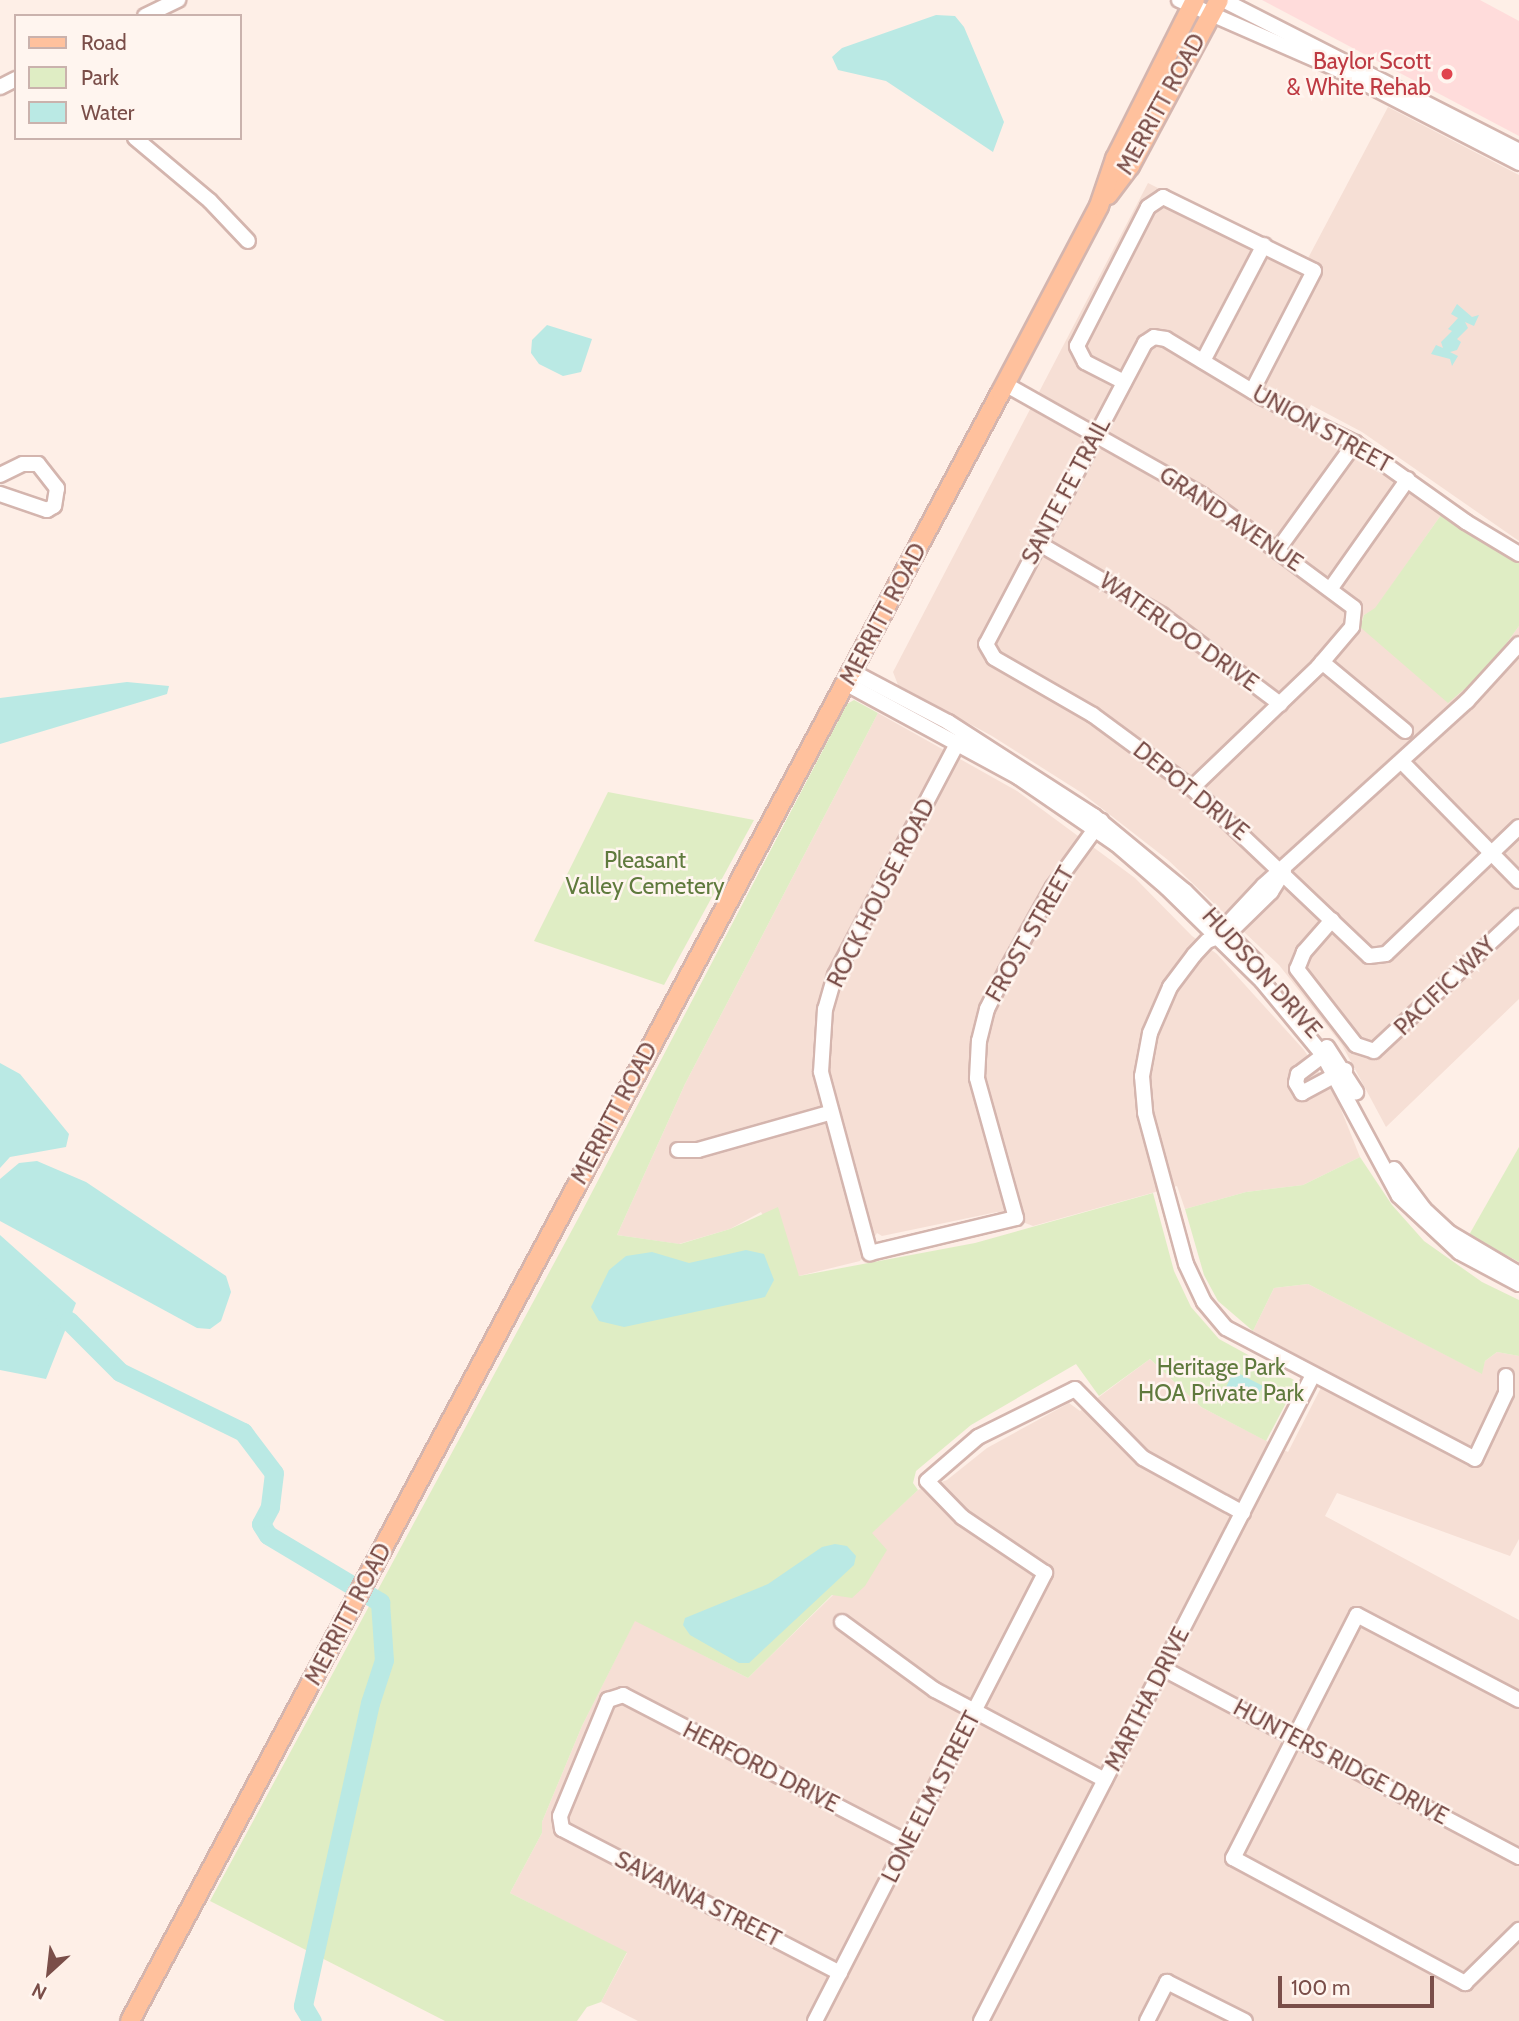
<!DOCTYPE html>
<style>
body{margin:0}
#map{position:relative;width:1519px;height:2021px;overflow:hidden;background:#feefe7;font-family:Cabin,sans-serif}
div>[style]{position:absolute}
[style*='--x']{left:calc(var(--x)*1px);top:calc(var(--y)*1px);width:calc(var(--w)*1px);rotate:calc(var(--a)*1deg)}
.residential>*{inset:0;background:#f6dfd5}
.commercial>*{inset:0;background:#ffdcdb}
.green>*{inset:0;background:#dfedc4}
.water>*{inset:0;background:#bae9e4}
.river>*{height:19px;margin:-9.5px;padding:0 9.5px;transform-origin:9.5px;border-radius:9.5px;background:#bae9e4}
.roads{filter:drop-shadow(2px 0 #d4b5ae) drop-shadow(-2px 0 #d4b5ae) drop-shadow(0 2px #d4b5ae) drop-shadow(0 -2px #d4b5ae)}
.minor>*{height:14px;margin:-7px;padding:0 7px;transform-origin:7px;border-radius:7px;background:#fff}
.major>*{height:18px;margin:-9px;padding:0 9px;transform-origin:9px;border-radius:9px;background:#ffc19d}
.dots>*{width:19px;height:19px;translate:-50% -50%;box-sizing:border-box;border:4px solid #fff5ef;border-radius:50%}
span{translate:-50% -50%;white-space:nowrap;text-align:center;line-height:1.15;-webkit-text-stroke:5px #fff5ef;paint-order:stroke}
.health-label{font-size:23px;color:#be3a42}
.right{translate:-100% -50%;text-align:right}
.street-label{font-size:23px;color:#7a4e49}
.park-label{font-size:23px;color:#5f7a3d}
.legend{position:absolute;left:14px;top:14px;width:228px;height:126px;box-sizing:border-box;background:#fff5ef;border:2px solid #cab2ad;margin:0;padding:9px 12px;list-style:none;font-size:21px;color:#7a4e49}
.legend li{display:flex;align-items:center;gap:14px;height:35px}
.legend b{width:35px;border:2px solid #cab2ad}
.north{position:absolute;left:14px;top:1937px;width:70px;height:70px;-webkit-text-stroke:5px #fff5ef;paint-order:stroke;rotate:207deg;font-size:19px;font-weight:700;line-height:28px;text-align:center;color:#7a4e49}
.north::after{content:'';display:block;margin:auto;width:24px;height:32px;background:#7a4e49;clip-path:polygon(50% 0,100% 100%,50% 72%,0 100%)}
.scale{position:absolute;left:1278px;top:1976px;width:156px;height:32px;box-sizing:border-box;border:4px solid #7a4e49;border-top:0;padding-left:9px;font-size:21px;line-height:24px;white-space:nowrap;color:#7a4e49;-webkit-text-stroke:5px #fff5ef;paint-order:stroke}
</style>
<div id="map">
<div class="residential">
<div style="clip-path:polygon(1388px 107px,1519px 175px,1519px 541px,1362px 432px,1311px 405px,1302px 423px,1366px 460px,1441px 515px,1375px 609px,1364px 615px,1360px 627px,1488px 669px,1519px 626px,1519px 999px,1386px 1127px,1342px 1045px,1279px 965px,1168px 860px,1082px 793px,992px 736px,898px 685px,893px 672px,1148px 183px,1306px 262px)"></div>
<div style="clip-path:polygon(878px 713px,1017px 791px,1135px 878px,1192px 936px,1217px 954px,1304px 1050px,1336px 1097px,1360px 1157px,1303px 1185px,1246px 1192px,1185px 1209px,1177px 1186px,1033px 1226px,997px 1212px,882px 1236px,877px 1233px,860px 1261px,799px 1276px,761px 1212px,730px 1229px,679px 1244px,617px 1235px,685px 1084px)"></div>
<div style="clip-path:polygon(1308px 1284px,1481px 1373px,1485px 1361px,1497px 1352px,1519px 1356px,1519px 1539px,1510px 1556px,1337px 1493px,1325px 1516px,1519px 1620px,1519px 2021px,638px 2021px,601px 2002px,627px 1953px,510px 1893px,542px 1833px,542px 1822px,582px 1726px,635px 1620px,748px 1678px,833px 1595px,871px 1533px,918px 1490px,947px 1480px,987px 1448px,1069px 1403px,1080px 1411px,1150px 1359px,1201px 1407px,1288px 1452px,1329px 1372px,1253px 1331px,1274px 1288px)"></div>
</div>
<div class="commercial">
<div style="clip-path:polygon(1262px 0,1480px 0,1519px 21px,1519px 136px)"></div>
</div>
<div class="green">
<div style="clip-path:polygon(1441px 515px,1519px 562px,1519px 626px,1488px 669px,1448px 703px,1360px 627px,1364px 615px,1375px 608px)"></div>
<div style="clip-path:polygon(854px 700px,878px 713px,685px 1084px,617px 1235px,680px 1244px,730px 1229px,778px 1207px,799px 1276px,975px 1243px,1153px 1193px,1174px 1271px,1191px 1307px,1219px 1339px,1294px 1380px,1295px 1386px,1266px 1441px,1201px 1407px,1150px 1359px,1099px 1396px,1076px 1364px,971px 1425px,916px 1471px,913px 1483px,918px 1490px,872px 1533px,887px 1550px,865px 1586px,852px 1598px,832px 1595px,748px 1678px,635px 1621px,582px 1726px,542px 1822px,542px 1833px,510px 1893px,627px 1952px,601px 2002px,587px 2007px,577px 2021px,445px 2021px,210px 1901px,579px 1217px,847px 704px)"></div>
<div style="clip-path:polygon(608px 792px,754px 820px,664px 985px,534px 941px)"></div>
<div style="clip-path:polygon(1519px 1147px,1519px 1262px,1469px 1235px)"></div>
<div style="clip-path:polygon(1360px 1157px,1392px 1205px,1424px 1241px,1482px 1282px,1519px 1300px,1519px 1356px,1497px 1352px,1485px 1361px,1482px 1374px,1308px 1284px,1274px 1288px,1253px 1331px,1218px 1301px,1204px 1275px,1185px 1209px,1246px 1192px,1303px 1185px)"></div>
</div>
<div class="water">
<div style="clip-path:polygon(936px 15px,955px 16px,964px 27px,1004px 122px,993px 152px,886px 81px,838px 70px,832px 57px,842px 48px)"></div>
<div style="clip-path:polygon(1457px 304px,1472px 317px,1479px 315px,1474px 326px,1465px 322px,1468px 328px,1457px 339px,1461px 342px,1457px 350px,1450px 352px,1458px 356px,1452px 366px,1450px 359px,1431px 354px,1436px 345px,1443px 348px,1441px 342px,1452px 331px,1448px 329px,1458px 318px,1451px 314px)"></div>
<div style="clip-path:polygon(547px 325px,592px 339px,581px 372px,563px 376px,539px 364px,531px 353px,532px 340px)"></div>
<div style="clip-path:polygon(127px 682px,169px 686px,167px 694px,0 744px,0 698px)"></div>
<div style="clip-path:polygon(0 1063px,20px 1074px,69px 1134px,66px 1147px,10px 1157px,0 1168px)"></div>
<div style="clip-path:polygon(37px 1161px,86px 1182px,226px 1276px,231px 1292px,221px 1321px,210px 1329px,197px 1328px,0 1221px,0 1179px,19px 1163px)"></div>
<div style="clip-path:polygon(0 1235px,76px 1303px,46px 1379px,0 1370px)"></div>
<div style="clip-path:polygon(746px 1250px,764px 1254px,774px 1280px,765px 1297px,624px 1327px,599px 1321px,591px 1307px,609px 1270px,626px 1256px,652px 1252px,689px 1263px)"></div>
<div style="clip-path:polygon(1234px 1371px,1263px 1386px,1254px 1402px,1226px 1387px)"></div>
<div style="clip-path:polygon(835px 1544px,847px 1546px,856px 1556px,854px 1565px,749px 1663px,739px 1663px,690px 1635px,683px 1625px,685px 1618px,768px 1584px,822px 1547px)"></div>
</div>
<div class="river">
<div style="--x:47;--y:1308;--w:26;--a:31"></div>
<div style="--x:69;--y:1321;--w:72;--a:45"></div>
<div style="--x:120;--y:1372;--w:137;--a:26"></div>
<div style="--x:243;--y:1432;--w:51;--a:52.9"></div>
<div style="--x:274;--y:1473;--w:34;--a:97"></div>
<div style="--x:270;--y:1507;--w:19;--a:118"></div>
<div style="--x:261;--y:1524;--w:13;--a:58"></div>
<div style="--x:268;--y:1535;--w:131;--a:30.9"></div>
<div style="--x:380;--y:1602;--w:58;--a:86.1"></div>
<div style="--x:384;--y:1660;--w:45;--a:108"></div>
<div style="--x:370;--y:1703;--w:310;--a:102.5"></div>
<div style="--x:303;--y:2006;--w:17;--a:59"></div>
</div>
<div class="roads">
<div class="minor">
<div style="--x:1179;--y:0;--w:175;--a:23.6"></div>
<div style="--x:1339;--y:70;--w:203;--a:27.3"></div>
<div style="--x:1223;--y:0;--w:332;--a:27"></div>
<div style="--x:145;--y:16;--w:37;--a:-26"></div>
<div style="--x:0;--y:87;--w:18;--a:-27"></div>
<div style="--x:135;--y:138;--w:98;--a:40"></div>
<div style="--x:210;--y:201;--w:55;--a:46.5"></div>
<div style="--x:1203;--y:361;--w:131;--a:-62.3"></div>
<div style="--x:1124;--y:382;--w:44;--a:-152.9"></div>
<div style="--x:1085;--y:362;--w:18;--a:-117"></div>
<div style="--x:1077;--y:346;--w:156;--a:-62.9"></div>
<div style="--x:1148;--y:207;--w:18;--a:-34"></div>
<div style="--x:1163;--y:197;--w:168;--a:26.1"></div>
<div style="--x:1314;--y:271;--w:135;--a:117.3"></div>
<div style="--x:1005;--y:384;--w:226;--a:29.4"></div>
<div style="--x:1202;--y:495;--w:189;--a:36.6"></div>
<div style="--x:1354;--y:608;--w:19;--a:96"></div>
<div style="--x:1352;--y:627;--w:52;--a:130.4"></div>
<div style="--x:1318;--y:667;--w:175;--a:136.2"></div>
<div style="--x:0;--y:475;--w:25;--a:-26"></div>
<div style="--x:23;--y:464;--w:15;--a:0"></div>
<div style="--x:38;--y:464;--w:31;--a:52"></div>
<div style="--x:57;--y:488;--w:18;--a:99"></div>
<div style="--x:54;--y:506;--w:8;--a:150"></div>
<div style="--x:47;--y:510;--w:50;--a:-161.2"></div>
<div style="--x:1038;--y:543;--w:143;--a:30.1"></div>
<div style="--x:1162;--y:615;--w:148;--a:37"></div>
<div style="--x:1279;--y:548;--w:130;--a:-54.1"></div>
<div style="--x:1519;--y:554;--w:62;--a:-148.9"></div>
<div style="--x:1466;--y:522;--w:136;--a:-144.6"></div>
<div style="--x:1355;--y:443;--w:104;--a:-153.7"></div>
<div style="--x:1262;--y:397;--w:112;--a:-148.9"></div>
<div style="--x:1166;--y:339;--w:12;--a:-171"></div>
<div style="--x:1154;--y:337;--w:11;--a:146"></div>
<div style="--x:1145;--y:343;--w:340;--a:117.8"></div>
<div style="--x:986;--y:644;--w:16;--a:60"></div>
<div style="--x:994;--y:658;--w:114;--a:29.9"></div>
<div style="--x:1093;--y:715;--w:123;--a:36.4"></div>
<div style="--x:1192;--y:788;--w:244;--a:43.5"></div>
<div style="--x:1369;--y:956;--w:17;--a:-7"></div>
<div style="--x:1386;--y:954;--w:184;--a:-43.7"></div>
<div style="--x:1331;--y:588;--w:133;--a:-54.8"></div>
<div style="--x:1322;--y:662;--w:108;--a:39.7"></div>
<div style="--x:853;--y:672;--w:107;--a:27.8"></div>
<div style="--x:948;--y:722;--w:174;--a:32.8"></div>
<div style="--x:1094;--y:816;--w:118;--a:39.5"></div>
<div style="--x:1185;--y:891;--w:100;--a:45"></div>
<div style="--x:847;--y:684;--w:195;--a:28.5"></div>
<div style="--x:1018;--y:777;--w:119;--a:34.4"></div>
<div style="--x:1116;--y:844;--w:67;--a:40.8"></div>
<div style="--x:1167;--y:888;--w:133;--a:44.4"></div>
<div style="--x:1262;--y:981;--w:96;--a:50.5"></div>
<div style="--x:1323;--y:1055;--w:160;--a:61.7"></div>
<div style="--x:1399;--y:1196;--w:82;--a:43"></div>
<div style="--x:1459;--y:1252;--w:68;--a:28.1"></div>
<div style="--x:958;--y:742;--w:263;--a:117.8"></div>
<div style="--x:835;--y:975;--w:35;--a:106"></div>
<div style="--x:825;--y:1009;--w:63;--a:93.6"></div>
<div style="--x:821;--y:1072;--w:188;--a:74.9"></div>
<div style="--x:870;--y:1253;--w:150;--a:-13.5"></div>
<div style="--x:1016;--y:1218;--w:145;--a:-105.6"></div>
<div style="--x:977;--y:1078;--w:37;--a:-87"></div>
<div style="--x:979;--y:1041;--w:33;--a:-76"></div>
<div style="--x:987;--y:1009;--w:42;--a:-63.4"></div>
<div style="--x:1006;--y:971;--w:96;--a:-60.8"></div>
<div style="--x:1053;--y:887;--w:82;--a:-54"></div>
<div style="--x:1402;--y:762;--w:167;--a:45.5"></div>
<div style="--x:1284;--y:871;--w:25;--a:122"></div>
<div style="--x:1271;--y:892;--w:59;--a:135.7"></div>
<div style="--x:1229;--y:933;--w:23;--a:160"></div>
<div style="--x:1207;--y:941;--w:19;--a:133"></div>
<div style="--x:1194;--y:955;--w:40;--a:127"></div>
<div style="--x:1170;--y:987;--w:50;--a:113.5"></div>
<div style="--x:1150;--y:1033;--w:44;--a:100.5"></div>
<div style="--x:1142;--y:1076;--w:37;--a:85"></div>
<div style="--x:1145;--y:1113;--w:156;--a:74.8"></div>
<div style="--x:1186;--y:1264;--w:42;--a:64.7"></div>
<div style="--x:1204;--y:1302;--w:34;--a:50"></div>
<div style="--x:1226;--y:1328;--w:281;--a:27.7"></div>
<div style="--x:1475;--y:1459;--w:73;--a:-64.8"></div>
<div style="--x:1506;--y:1393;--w:17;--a:-90"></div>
<div style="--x:1332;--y:920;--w:43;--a:131.2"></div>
<div style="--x:1304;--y:952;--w:18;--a:112"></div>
<div style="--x:1297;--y:969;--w:96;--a:52.2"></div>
<div style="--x:1356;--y:1045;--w:19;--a:18"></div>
<div style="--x:1374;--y:1051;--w:198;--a:-43"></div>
<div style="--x:1218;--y:934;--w:67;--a:-46.8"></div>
<div style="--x:1264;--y:885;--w:274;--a:-42.2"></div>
<div style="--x:1467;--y:701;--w:77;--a:-47.6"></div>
<div style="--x:1327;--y:1047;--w:54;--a:57.2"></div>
<div style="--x:1329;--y:1051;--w:39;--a:143"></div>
<div style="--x:1298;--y:1074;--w:9;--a:103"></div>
<div style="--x:1296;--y:1083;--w:12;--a:59"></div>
<div style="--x:1302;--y:1093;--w:49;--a:-28.1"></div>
<div style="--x:678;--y:1150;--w:20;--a:0"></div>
<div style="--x:698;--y:1150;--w:136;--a:-15.8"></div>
<div style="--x:1394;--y:1169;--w:50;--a:53.1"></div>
<div style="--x:1424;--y:1209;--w:35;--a:43"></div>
<div style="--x:1450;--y:1233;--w:80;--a:30.7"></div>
<div style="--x:842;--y:1622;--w:115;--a:36.2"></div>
<div style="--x:935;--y:1690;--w:192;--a:27.9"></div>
<div style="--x:1162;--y:1668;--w:404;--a:27.9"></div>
<div style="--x:1519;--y:1700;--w:183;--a:-152.3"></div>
<div style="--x:1357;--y:1615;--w:273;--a:117"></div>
<div style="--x:1233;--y:1858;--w:264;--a:28.3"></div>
<div style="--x:1465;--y:1983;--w:76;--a:-44.5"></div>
<div style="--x:840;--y:1973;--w:313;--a:-152.6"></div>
<div style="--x:562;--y:1829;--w:13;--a:-99"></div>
<div style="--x:560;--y:1816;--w:126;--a:-67.5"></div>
<div style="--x:608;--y:1700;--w:16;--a:-18"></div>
<div style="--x:623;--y:1695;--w:321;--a:27.4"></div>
<div style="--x:815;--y:2021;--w:504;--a:-62.82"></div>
<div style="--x:1045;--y:1573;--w:100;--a:-146"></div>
<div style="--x:962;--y:1517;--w:50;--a:-134.2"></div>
<div style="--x:927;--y:1481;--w:67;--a:-40.8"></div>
<div style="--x:978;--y:1437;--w:108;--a:-26.3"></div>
<div style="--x:1075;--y:1389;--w:97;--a:45.4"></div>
<div style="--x:1143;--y:1458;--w:114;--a:28.8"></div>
<div style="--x:981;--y:2021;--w:724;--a:-62.8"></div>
<div style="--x:1147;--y:2021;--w:44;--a:-62.9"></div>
<div style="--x:1167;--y:1982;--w:87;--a:26.6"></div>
</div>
<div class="major">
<div style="--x:1108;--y:195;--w:36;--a:-53"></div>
<div style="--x:1130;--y:166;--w:188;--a:-61.8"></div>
<div style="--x:130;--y:2021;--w:1847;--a:-61.87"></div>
<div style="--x:1001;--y:392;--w:210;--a:-62.2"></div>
<div style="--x:1099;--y:206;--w:50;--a:-71.2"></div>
<div style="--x:1115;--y:159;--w:178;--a:-63.3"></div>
</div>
</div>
<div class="dots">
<div style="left:1447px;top:74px;background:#e0444e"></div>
</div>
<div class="health-label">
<span class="right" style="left:1431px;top:74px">Baylor Scott<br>&amp; White Rehab</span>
</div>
<div class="street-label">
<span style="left:1161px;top:104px;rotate:-61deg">MERRITT ROAD</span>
<span style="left:1322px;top:429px;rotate:29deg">UNION STREET</span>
<span style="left:1066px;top:491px;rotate:-62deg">SANTE FE TRAIL</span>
<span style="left:1231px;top:519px;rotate:34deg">GRAND AVENUE</span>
<span style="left:883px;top:614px;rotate:-62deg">MERRITT ROAD</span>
<span style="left:1179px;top:632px;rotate:35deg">WATERLOO DRIVE</span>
<span style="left:1191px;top:791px;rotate:39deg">DEPOT DRIVE</span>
<span style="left:881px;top:893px;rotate:-63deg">ROCK HOUSE ROAD</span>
<span style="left:1030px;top:934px;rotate:-60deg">FROST STREET</span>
<span style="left:1262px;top:973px;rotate:48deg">HUDSON DRIVE</span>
<span style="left:1445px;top:986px;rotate:-44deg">PACIFIC WAY</span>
<span style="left:614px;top:1113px;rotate:-62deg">MERRITT ROAD</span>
<span style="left:348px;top:1614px;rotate:-62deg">MERRITT ROAD</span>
<span style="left:1147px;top:1699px;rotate:-63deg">MARTHA DRIVE</span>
<span style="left:1341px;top:1762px;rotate:28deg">HUNTERS RIDGE DRIVE</span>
<span style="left:761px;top:1767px;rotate:27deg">HERFORD DRIVE</span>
<span style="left:931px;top:1797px;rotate:-63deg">LONE ELM STREET</span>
<span style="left:698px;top:1899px;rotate:27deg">SAVANNA STREET</span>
</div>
<div class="park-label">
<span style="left:645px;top:873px">Pleasant<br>Valley Cemetery</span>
<span style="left:1221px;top:1380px">Heritage Park<br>HOA Private Park</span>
</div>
<ul class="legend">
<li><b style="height:9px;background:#ffc19d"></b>Road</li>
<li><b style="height:19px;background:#dfedc4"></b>Park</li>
<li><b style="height:19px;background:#bae9e4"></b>Water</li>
</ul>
<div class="north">N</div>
<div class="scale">100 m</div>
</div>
